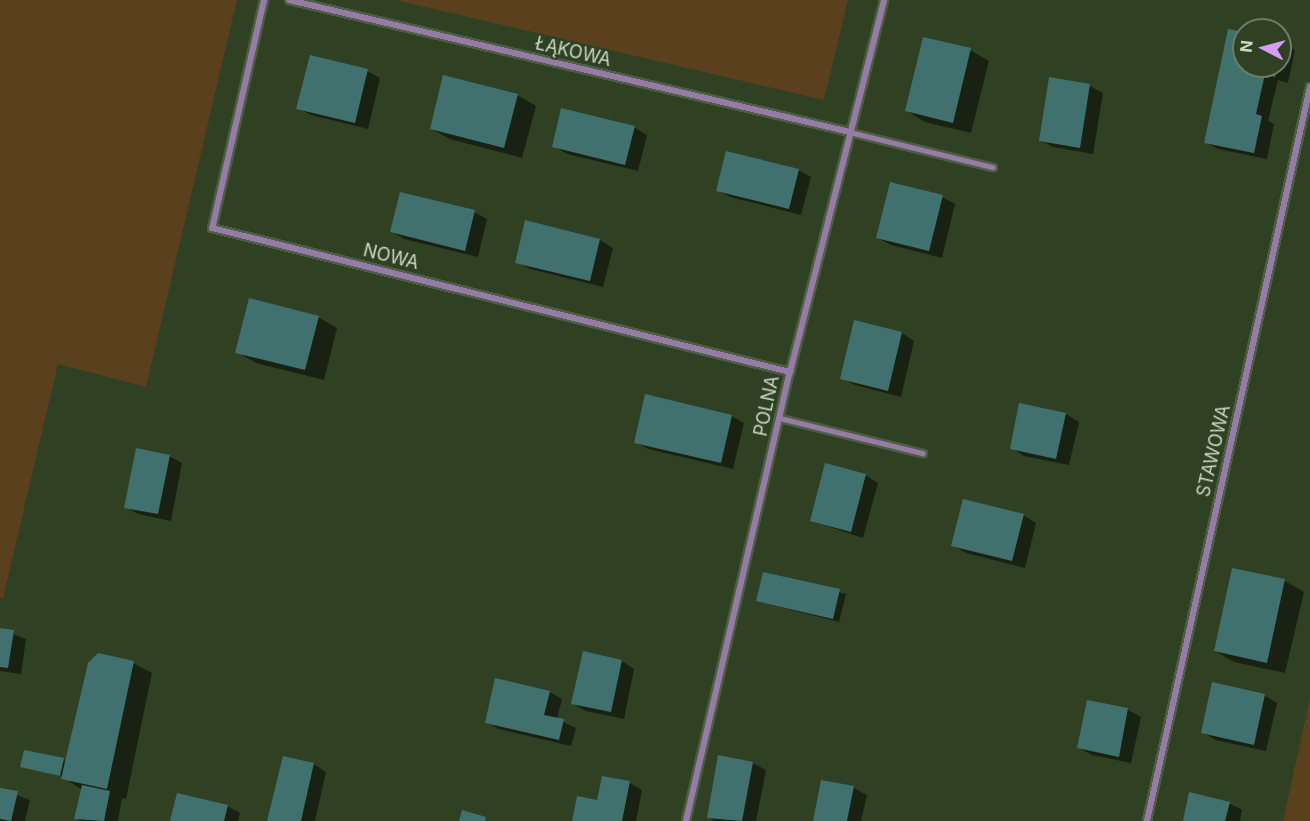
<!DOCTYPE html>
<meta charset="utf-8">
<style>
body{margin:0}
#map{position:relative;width:1310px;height:821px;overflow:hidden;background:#2f4023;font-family:Inter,sans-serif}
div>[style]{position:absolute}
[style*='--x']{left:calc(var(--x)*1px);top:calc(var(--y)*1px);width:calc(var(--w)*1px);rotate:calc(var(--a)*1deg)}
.green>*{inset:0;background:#5a401d}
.shadow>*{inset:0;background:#0007}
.building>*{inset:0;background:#41716f}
.roads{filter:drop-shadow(2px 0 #4e5e43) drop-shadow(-2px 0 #4e5e43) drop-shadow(0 2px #4e5e43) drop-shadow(0 -2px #4e5e43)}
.lane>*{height:4.5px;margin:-2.25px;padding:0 2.25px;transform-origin:2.25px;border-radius:2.25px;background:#967ba6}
.street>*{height:6px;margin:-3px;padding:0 3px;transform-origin:3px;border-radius:3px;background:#967ba6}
span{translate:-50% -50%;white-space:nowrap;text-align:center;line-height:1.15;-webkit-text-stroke:4.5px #2f4023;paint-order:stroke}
.street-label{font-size:18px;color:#cbd6c4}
.north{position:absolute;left:1232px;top:18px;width:60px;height:60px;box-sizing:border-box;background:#2f4023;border:2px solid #6d7c63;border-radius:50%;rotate:276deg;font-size:16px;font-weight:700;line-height:24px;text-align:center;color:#cbd6c4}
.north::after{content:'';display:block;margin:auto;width:21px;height:27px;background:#d79bf9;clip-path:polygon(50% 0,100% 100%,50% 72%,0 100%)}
</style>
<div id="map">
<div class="green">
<div style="clip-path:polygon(0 0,237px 0,146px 387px,58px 364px,3px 598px,0 597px)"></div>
<div style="clip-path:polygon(395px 0,848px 0,824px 100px)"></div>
<div style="clip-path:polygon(1310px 698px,1310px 821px,1283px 821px)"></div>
</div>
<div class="shadow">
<div style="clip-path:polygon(1244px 34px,1244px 66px,1280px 66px,1280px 43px,1295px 50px,1288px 83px,1278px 80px,1268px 121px,1274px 124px,1267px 159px,1218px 149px,1205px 142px)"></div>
<div style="clip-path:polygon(970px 50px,989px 61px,971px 133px,925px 122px,907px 111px)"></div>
<div style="clip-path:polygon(367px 71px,380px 78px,368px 129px,311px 115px,298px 108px)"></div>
<div style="clip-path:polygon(1051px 79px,1090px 86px,1103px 93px,1093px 154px,1053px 147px,1040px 140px)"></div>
<div style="clip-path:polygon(517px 95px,536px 106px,522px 158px,450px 139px,431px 129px)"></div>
<div style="clip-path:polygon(634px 127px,647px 135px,638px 171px,567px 154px,554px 146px)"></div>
<div style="clip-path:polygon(798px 170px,811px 177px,801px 215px,730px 197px,717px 190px)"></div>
<div style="clip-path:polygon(942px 197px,955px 204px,942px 258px,891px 245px,878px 238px)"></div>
<div style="clip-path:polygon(474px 212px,487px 219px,478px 257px,404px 239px,392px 232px)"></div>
<div style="clip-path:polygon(527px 222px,600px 240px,613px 248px,603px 287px,530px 269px,517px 262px)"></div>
<div style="clip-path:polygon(318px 317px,337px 328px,324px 380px,256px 363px,237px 352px)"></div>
<div style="clip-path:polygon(902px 333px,914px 341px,901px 397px,855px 385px,842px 378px)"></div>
<div style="clip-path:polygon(1021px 405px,1066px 414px,1079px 422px,1069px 465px,1024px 456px,1012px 448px)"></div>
<div style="clip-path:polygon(731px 416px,744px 423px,733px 469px,648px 449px,635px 442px)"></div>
<div style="clip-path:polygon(169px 456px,182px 463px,171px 521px,138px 514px,126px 507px)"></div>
<div style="clip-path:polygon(865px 475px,878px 483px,863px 538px,812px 521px)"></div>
<div style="clip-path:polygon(1023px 515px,1036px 523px,1025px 568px,966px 553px,953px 545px)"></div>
<div style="clip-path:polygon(1234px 569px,1285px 581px,1304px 592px,1285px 673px,1234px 662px,1215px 651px)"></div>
<div style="clip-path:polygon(764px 573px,846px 594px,839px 622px,757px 601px)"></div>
<div style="clip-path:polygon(0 629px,26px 639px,21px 674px,0 671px)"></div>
<div style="clip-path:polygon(622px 661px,634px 669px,624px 719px,586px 711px,573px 704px)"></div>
<div style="clip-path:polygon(133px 663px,152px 673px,126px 799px,122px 798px,118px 821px,81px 821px,76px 818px,82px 790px,63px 777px,22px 766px,66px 761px)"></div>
<div style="clip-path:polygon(550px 692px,562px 699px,557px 719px,576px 728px,571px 746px,499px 729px,486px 722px)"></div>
<div style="clip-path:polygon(1264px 695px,1277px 703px,1266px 751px,1215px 740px,1203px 732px)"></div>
<div style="clip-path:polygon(1088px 702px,1128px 710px,1141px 717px,1131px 763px,1092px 755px,1079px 748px)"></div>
<div style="clip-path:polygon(720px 757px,753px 763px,766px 770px,756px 821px,714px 821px,708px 817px)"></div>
<div style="clip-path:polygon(314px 764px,326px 772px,315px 821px,269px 821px)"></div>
<div style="clip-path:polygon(603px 777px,630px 783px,642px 790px,636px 821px,574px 821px,599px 802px)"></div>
<div style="clip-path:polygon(822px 781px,854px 788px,867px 795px,861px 821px,815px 821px)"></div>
<div style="clip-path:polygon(0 789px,30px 800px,25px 821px,0 821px)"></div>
<div style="clip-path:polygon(1229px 803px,1242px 810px,1240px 821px,1184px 821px)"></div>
<div style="clip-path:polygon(227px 806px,240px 813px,238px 821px,171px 821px)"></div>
</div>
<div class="building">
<div style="clip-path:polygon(1228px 29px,1244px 32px,1244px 66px,1277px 66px,1275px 77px,1265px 74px,1256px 114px,1262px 116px,1254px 153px,1204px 143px)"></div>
<div style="clip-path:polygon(923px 37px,971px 48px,953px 123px,905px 111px)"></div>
<div style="clip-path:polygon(310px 55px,368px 69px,355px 123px,296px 109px)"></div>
<div style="clip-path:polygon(443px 75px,518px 94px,504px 148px,430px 129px)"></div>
<div style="clip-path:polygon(1049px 77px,1090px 84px,1080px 148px,1039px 141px)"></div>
<div style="clip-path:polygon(561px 108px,635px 126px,625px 165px,552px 147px)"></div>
<div style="clip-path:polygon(726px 151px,799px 169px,789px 209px,716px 191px)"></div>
<div style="clip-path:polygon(890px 182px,943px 195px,929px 251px,876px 238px)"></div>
<div style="clip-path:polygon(400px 192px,475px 210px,465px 251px,390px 232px)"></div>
<div style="clip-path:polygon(525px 220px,600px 239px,590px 281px,515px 263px)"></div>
<div style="clip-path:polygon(249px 298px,319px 316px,305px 370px,235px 353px)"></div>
<div style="clip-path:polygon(854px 320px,902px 332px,888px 391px,840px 379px)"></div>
<div style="clip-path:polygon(645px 394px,732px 415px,721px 463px,634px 443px)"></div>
<div style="clip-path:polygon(1019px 403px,1066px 413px,1056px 459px,1010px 449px)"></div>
<div style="clip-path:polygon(136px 448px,170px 455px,158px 514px,124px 508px)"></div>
<div style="clip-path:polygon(825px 463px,866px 474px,851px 532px,810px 521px)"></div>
<div style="clip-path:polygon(963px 499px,1024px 514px,1012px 561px,951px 546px)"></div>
<div style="clip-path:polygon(1232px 568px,1285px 579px,1267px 663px,1214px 651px)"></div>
<div style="clip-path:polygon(763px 572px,840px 589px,833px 619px,756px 601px)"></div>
<div style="clip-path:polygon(0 628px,14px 630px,8px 668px,0 667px)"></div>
<div style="clip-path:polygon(583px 651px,622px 660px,611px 712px,571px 704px)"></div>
<div style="clip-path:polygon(98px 653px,134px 661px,107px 789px,61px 779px,88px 663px)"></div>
<div style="clip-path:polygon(495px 678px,550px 691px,544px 715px,564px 719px,559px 740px,485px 723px)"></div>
<div style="clip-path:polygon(1212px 682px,1265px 694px,1254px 745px,1201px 733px)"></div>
<div style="clip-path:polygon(1087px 700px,1128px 708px,1119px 757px,1077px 748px)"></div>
<div style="clip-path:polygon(24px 750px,64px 758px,60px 776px,20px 767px)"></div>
<div style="clip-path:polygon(718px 755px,753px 762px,742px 821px,707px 818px)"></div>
<div style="clip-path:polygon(283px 756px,314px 763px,301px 821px,267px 821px)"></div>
<div style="clip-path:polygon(602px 776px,630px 781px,622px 821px,572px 821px,577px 796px,597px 800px)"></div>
<div style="clip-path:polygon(821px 780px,854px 786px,847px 821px,813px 821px)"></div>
<div style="clip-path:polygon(82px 785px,110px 791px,104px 821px,74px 819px)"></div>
<div style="clip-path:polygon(0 788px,18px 791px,11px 821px,0 819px)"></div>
<div style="clip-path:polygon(1189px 792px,1230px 802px,1225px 821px,1183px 821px)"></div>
<div style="clip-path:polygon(177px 793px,228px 805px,224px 821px,170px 821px)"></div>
<div style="clip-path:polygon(462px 810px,486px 817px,485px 821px,459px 821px)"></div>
</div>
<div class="roads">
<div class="lane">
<div style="--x:850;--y:132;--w:147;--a:13.8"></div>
<div style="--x:780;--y:418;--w:147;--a:13.8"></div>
</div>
<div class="street">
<div style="--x:264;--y:0;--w:234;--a:102.8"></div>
<div style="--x:212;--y:228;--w:596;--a:13.99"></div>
<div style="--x:289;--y:0;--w:576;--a:13.24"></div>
<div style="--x:686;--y:821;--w:461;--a:-77"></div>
<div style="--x:790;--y:372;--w:384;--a:-75.8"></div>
<div style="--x:1147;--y:821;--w:752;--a:-77.48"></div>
</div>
</div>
<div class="street-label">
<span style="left:573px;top:52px;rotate:13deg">ŁĄKOWA</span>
<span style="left:391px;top:257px;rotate:14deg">NOWA</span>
<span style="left:767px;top:406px;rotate:-78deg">POLNA</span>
<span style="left:1214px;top:451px;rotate:-77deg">STAWOWA</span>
</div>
<div class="north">N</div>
</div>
